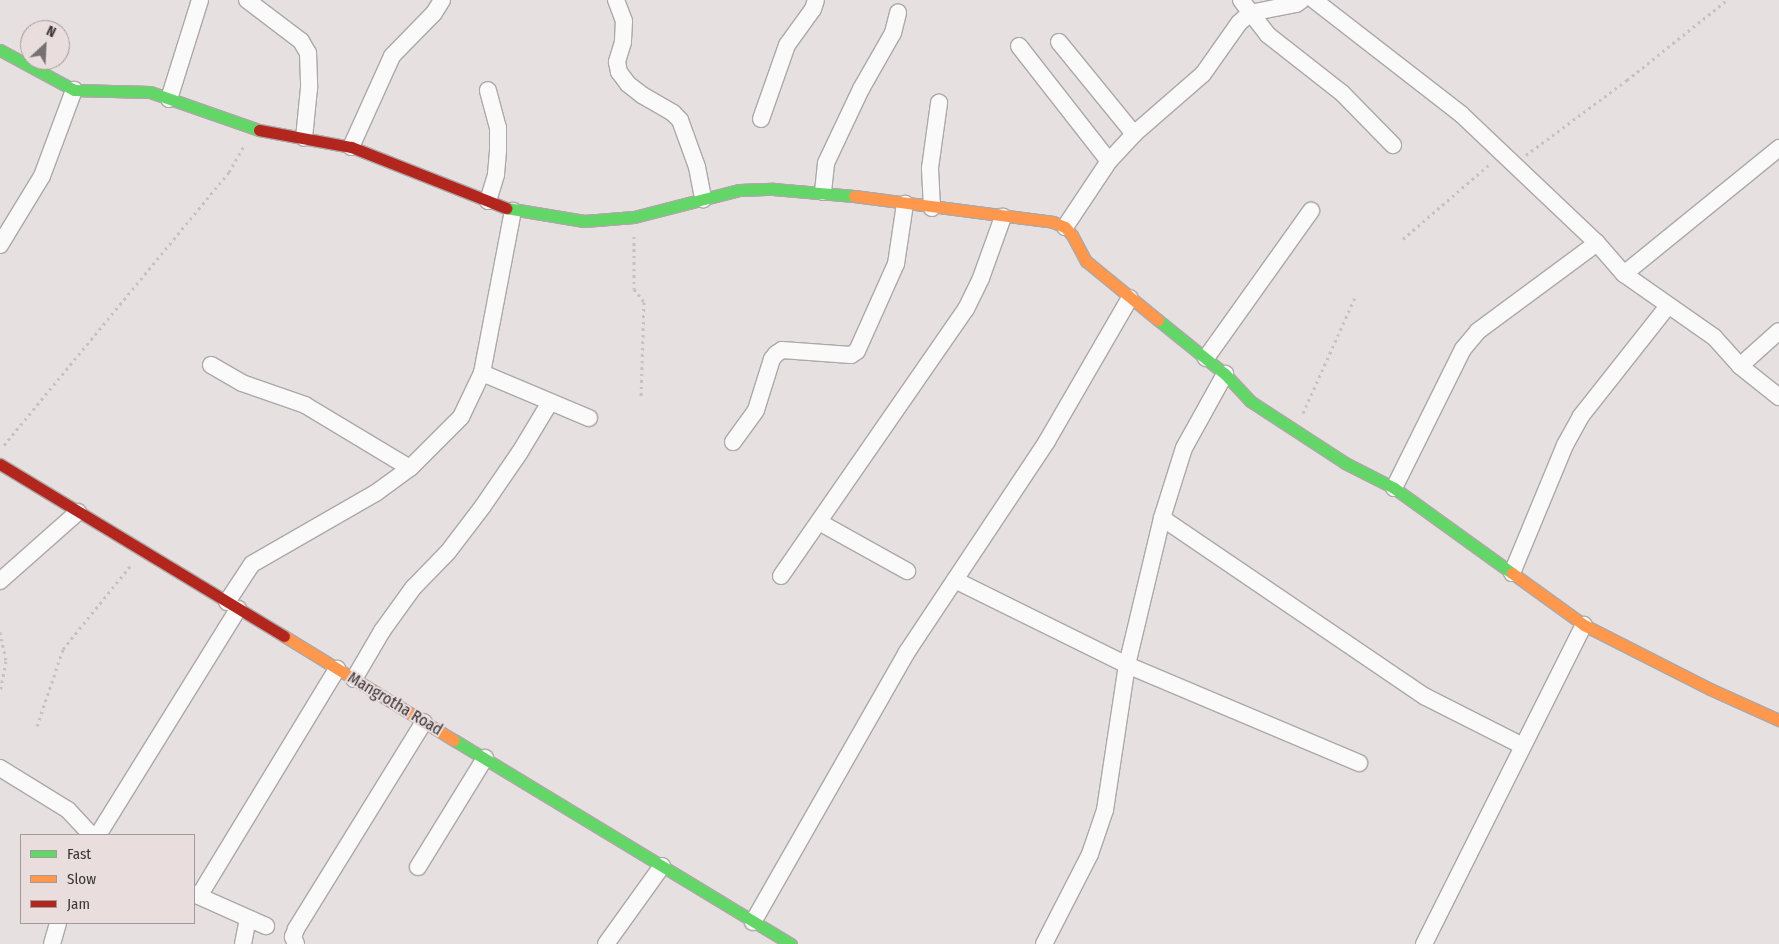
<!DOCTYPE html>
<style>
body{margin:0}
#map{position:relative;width:1779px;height:944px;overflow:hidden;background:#e6e0e0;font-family:"Fira Sans Condensed",sans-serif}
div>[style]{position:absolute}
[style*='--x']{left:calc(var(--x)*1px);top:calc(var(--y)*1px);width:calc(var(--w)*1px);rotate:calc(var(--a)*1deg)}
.path>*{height:3px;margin-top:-1.5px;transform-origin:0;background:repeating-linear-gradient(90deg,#c4c2c2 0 2.5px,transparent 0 6.5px)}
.roads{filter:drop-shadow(1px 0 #ada8a8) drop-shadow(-1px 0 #ada8a8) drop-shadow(0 1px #ada8a8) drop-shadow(0 -1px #ada8a8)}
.street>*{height:16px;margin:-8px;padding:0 8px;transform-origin:8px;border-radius:8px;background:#fbfafa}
.fast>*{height:11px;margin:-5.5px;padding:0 5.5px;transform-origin:5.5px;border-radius:5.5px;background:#63d668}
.slow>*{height:11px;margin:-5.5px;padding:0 5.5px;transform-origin:5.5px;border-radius:5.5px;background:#ff974d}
.jam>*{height:11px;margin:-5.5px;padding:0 5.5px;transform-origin:5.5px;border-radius:5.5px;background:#b3261e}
span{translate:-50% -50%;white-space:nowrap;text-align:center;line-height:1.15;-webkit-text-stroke:4px #e9ddde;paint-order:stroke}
.street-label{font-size:16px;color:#3b3636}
.legend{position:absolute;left:20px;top:834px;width:175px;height:90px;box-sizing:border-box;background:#e9ddde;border:1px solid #a39a9b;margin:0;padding:6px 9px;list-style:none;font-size:15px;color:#3b3636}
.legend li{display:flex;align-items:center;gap:10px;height:25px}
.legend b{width:25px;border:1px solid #a39a9b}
.north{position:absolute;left:20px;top:20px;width:50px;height:50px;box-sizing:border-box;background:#e9ddde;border:1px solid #a39a9b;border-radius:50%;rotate:25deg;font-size:14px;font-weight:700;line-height:20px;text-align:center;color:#3b3636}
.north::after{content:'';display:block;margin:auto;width:18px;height:22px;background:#777272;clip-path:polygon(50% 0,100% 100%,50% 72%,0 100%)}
</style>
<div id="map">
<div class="path">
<div style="--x:1526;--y:155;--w:126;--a:-36.6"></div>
<div style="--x:1627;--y:80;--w:128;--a:-38.7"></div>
<div style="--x:634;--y:236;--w:53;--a:90"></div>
<div style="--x:634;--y:289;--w:16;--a:52"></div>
<div style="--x:644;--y:302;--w:97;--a:91.8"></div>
<div style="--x:1403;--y:239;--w:116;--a:-40.8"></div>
<div style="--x:1303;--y:413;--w:129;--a:-65.8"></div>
<div style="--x:4;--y:445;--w:354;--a:-50.5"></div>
<div style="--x:229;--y:172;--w:32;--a:-60"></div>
<div style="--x:0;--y:632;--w:30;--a:78"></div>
<div style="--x:6;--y:661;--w:32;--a:101"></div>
<div style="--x:37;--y:726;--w:81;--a:-71.3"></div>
<div style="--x:63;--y:649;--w:108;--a:-51"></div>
</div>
<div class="roads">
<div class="street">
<div style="--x:247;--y:0;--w:68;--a:37.2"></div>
<div style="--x:301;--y:41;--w:14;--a:60"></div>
<div style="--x:308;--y:53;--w:35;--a:88"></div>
<div style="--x:309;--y:88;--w:50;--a:95.7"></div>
<div style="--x:616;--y:0;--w:22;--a:69"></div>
<div style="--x:624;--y:21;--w:21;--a:93"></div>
<div style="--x:623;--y:42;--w:21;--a:107"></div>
<div style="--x:617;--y:62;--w:10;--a:79"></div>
<div style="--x:619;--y:72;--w:15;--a:53"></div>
<div style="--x:628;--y:84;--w:18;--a:38"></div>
<div style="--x:642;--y:95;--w:36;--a:30"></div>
<div style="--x:673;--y:113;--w:10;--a:45"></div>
<div style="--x:680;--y:120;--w:50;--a:70.1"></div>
<div style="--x:697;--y:167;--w:33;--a:79"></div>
<div style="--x:1241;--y:0;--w:44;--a:52.4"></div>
<div style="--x:1268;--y:35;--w:94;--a:38.1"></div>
<div style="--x:1342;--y:93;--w:73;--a:45.6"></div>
<div style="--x:1314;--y:0;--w:187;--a:37.8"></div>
<div style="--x:1462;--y:115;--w:186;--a:43.5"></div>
<div style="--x:1597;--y:243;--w:41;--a:48.9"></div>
<div style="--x:1624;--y:274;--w:110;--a:35"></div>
<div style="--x:1714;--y:337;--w:39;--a:48"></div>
<div style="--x:1740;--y:366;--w:50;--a:38.5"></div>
<div style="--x:1059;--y:42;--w:119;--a:50.8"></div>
<div style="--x:1019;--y:46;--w:146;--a:52"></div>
<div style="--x:169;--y:99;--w:104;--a:-72.6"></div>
<div style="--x:761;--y:119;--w:78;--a:-70.6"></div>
<div style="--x:787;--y:45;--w:44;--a:-54.2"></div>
<div style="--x:813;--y:9;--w:9;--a:-72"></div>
<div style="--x:351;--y:147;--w:100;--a:-65.7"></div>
<div style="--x:392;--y:56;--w:60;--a:-45.7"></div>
<div style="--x:434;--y:13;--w:15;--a:-58"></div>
<div style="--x:823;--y:192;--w:29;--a:-84"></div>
<div style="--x:826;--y:163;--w:82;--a:-64.7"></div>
<div style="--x:861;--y:89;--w:64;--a:-60.3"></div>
<div style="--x:893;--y:33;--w:21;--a:-76"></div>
<div style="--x:488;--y:201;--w:28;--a:-73"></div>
<div style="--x:496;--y:174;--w:24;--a:-85"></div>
<div style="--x:498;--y:150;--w:22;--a:-90"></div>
<div style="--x:498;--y:128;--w:39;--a:-105"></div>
<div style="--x:932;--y:208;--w:40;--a:-92.9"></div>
<div style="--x:930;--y:168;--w:66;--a:-82.1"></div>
<div style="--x:1065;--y:227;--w:79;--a:-56.3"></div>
<div style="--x:1109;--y:161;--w:37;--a:-47"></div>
<div style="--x:1134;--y:134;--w:91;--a:-41"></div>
<div style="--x:1203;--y:74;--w:62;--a:-54.8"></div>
<div style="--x:1239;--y:23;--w:15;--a:-42"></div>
<div style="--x:1250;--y:13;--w:47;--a:-11.1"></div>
<div style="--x:1296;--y:4;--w:7;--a:-34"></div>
<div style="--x:0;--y:245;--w:81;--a:-58.7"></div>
<div style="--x:42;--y:176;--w:92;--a:-69.6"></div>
<div style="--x:1624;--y:274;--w:200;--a:-39.1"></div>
<div style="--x:1206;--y:358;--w:181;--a:-54.5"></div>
<div style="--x:211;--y:365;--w:36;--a:30"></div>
<div style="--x:242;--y:383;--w:67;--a:19.2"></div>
<div style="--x:305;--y:405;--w:122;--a:31"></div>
<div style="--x:1740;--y:366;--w:52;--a:-41.9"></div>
<div style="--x:482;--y:373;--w:116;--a:22.8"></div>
<div style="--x:733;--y:442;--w:39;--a:-54"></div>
<div style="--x:756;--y:410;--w:53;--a:-72.6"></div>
<div style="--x:772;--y:359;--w:6;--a:-51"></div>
<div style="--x:776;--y:354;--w:7;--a:-34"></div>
<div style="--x:782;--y:350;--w:69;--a:4.1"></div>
<div style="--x:851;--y:355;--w:7;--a:-34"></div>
<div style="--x:857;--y:351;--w:95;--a:-65.9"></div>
<div style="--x:896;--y:264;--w:61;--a:-81.5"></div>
<div style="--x:1394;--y:488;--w:155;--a:-63.6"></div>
<div style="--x:1463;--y:349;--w:23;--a:-50"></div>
<div style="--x:1478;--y:331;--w:148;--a:-36.5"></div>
<div style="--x:1162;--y:518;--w:317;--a:34.2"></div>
<div style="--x:1424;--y:696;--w:111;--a:26.8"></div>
<div style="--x:819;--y:522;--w:101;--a:29.1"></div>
<div style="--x:1512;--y:573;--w:139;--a:-67.5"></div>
<div style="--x:1565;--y:445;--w:33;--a:-61"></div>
<div style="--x:1581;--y:416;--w:140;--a:-51.7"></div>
<div style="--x:781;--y:576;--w:325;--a:-55.3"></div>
<div style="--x:966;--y:309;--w:34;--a:-64"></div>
<div style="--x:981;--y:278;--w:65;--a:-70.2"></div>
<div style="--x:955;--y:580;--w:192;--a:26.3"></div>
<div style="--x:1127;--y:665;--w:252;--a:22.9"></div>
<div style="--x:0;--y:581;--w:104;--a:-41.5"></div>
<div style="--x:227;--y:602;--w:45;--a:-56.7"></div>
<div style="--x:252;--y:564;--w:144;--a:-29.9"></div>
<div style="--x:377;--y:492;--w:41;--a:-36"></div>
<div style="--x:410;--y:468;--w:72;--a:-45"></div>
<div style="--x:461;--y:417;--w:49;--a:-64.5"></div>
<div style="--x:482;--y:373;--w:165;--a:-79.2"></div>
<div style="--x:354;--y:679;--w:56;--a:-59.7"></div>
<div style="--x:382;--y:631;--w:53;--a:-54.2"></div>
<div style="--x:413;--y:588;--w:50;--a:-45.8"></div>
<div style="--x:448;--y:552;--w:58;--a:-52.7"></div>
<div style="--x:483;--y:506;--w:65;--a:-55.6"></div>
<div style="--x:520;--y:452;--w:58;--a:-59"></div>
<div style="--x:0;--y:768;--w:80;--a:31.7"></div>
<div style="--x:68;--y:810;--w:34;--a:47"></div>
<div style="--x:98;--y:835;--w:266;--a:-58.2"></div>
<div style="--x:418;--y:867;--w:128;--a:-58.4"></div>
<div style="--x:194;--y:894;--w:79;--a:24"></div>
<div style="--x:199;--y:896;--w:266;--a:-58.7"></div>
<div style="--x:753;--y:922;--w:311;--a:-60.3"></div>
<div style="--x:907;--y:652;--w:253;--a:-56.4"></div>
<div style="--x:1047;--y:441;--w:165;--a:-59.9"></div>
<div style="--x:52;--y:944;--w:22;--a:-74"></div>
<div style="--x:243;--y:944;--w:26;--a:-79"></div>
<div style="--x:296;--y:944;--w:8;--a:-113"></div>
<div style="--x:293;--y:937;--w:9;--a:-69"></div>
<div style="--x:296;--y:929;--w:243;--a:-58.3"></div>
<div style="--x:606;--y:944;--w:96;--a:-54.3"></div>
<div style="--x:1044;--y:944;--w:101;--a:-62.9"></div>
<div style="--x:1090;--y:854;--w:46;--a:-71.2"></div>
<div style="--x:1105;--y:810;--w:147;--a:-81.4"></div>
<div style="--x:1127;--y:665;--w:151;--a:-76.6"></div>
<div style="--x:1162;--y:518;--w:73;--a:-72.6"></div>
<div style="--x:1184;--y:448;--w:85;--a:-61"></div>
<div style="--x:1424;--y:944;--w:357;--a:-63.4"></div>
</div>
<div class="fast">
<div style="--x:0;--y:50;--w:84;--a:28.4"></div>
<div style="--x:74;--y:90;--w:76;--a:1.5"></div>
<div style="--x:150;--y:92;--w:115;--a:19.2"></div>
<div style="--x:506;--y:208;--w:79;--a:9.5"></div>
<div style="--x:584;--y:221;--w:50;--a:-4.6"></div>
<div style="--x:634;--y:217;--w:108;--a:-14.4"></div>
<div style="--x:739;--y:190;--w:34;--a:-2"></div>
<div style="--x:773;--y:189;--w:81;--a:4.9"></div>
<div style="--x:1158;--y:320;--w:86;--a:38.9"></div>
<div style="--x:1225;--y:374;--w:37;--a:47"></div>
<div style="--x:1250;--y:401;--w:113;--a:33.1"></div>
<div style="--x:1345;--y:463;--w:55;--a:27"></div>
<div style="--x:1394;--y:488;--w:145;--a:35.8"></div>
<div style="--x:454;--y:740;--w:394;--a:31.2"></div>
</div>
<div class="slow">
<div style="--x:854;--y:196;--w:201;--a:7.4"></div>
<div style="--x:1053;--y:222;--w:13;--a:23"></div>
<div style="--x:1065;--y:227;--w:11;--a:49"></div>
<div style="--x:1072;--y:235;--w:30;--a:62"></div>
<div style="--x:1086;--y:261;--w:93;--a:39.3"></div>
<div style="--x:1512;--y:573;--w:89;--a:35.8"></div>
<div style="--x:1584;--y:625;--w:141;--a:26.9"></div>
<div style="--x:1710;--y:689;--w:76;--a:24.2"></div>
<div style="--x:284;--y:636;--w:199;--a:31.5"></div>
</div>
<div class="jam">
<div style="--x:259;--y:130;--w:94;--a:10.5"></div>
<div style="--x:351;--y:147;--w:167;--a:21.5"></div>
<div style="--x:0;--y:464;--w:332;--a:31.2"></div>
</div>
</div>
<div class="street-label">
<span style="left:395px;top:704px;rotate:31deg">Mangrotha Road</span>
</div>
<ul class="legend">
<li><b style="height:6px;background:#63d668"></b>Fast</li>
<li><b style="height:6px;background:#ff974d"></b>Slow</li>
<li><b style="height:6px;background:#b3261e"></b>Jam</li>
</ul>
<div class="north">N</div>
</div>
